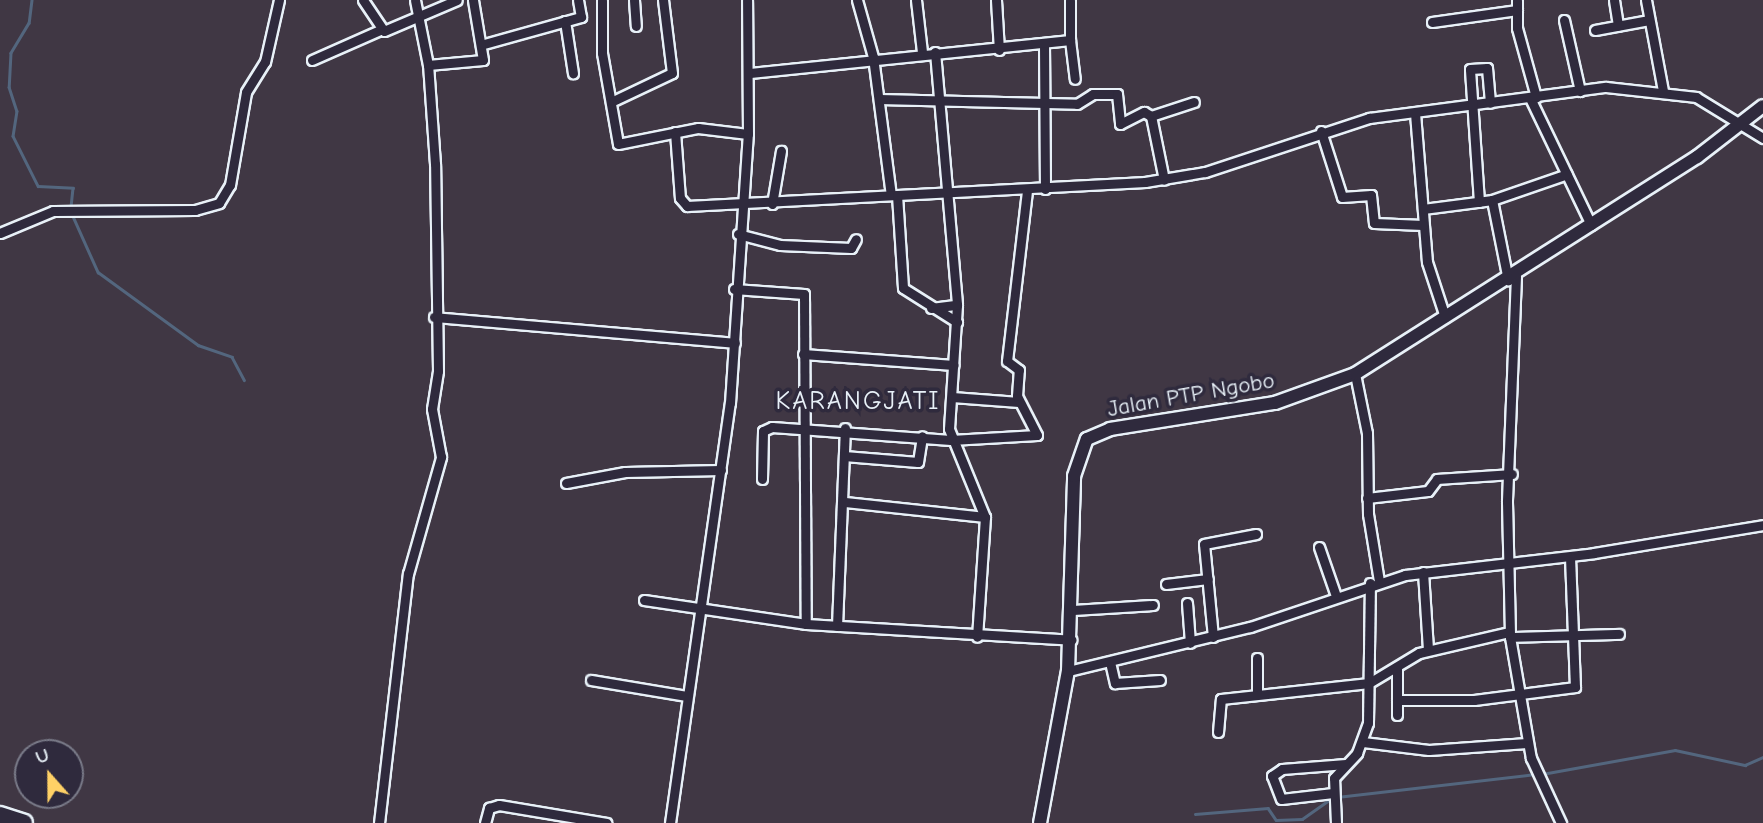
<!DOCTYPE html>
<style>
body{margin:0}
#map{position:relative;width:1763px;height:823px;overflow:hidden;background:#403744;font-family:"Comic Neue",sans-serif}
div>[style]{position:absolute}
[style*='--x']{left:calc(var(--x)*1px);top:calc(var(--y)*1px);width:calc(var(--w)*1px);rotate:calc(var(--a)*1deg)}
.stream>*{height:2.5px;margin:-1.25px;padding:0 1.25px;transform-origin:1.25px;border-radius:1.25px;background:#53667e}
.roads{filter:drop-shadow(2px 0 #e8f1f8) drop-shadow(-2px 0 #e8f1f8) drop-shadow(0 2px #e8f1f8) drop-shadow(0 -2px #e8f1f8)}
.street>*{height:9px;margin:-4.5px;padding:0 4.5px;transform-origin:4.5px;border-radius:4.5px;background:#2f2a3d}
.secondary>*{height:12px;margin:-6px;padding:0 6px;transform-origin:6px;border-radius:6px;background:#2f2a3d}
.highway>*{height:16px;margin:-8px;padding:0 8px;transform-origin:8px;border-radius:8px;background:#2f2a3d}
span{translate:-50% -50%;white-space:nowrap;text-align:center;line-height:1.15;-webkit-text-stroke:7px #2f2a3d;paint-order:stroke}
.street-label{font-size:23px;color:#e8f1f8}
.quarter-label{font-size:26px;color:#e8f1f8;letter-spacing:2px}
.north{position:absolute;left:14px;top:739px;width:70px;height:70px;box-sizing:border-box;background:#2f2a3d;border:2px solid #797a88;border-radius:50%;rotate:339deg;font-size:19px;font-weight:700;line-height:28px;text-align:center;color:#e8f1f8}
.north::after{content:'';display:block;margin:auto;width:24px;height:32px;background:#ffd166;clip-path:polygon(50% 0,100% 100%,50% 72%,0 100%)}
</style>
<div id="map">
<div class="stream">
<div style="--x:32;--y:0;--w:23;--a:97"></div>
<div style="--x:29;--y:23;--w:35;--a:121"></div>
<div style="--x:11;--y:53;--w:34;--a:93"></div>
<div style="--x:9;--y:87;--w:25;--a:72"></div>
<div style="--x:17;--y:111;--w:25;--a:99"></div>
<div style="--x:13;--y:136;--w:56;--a:63.4"></div>
<div style="--x:38;--y:186;--w:35;--a:3"></div>
<div style="--x:73;--y:188;--w:19;--a:96"></div>
<div style="--x:72;--y:214;--w:64;--a:65.9"></div>
<div style="--x:98;--y:272;--w:124;--a:36.1"></div>
<div style="--x:198;--y:345;--w:36;--a:19"></div>
<div style="--x:232;--y:357;--w:26;--a:62"></div>
<div style="--x:1542;--y:774;--w:135;--a:-10.2"></div>
<div style="--x:1675;--y:750;--w:72;--a:12.1"></div>
<div style="--x:1745;--y:765;--w:20;--a:-24"></div>
<div style="--x:1337;--y:797;--w:199;--a:-6.6"></div>
<div style="--x:1195;--y:814;--w:73;--a:-4.7"></div>
<div style="--x:1268;--y:808;--w:14;--a:56"></div>
<div style="--x:1276;--y:820;--w:26;--a:-2"></div>
<div style="--x:1302;--y:819;--w:35;--a:-35"></div>
</div>
<div class="roads">
<div class="street">
<div style="--x:363;--y:0;--w:37;--a:56"></div>
<div style="--x:384;--y:31;--w:79;--a:-23"></div>
<div style="--x:602;--y:0;--w:53;--a:90"></div>
<div style="--x:602;--y:53;--w:92;--a:80"></div>
<div style="--x:618;--y:144;--w:82;--a:-11.3"></div>
<div style="--x:698;--y:128;--w:50;--a:6.8"></div>
<div style="--x:634;--y:0;--w:26;--a:86"></div>
<div style="--x:857;--y:0;--w:59;--a:74.3"></div>
<div style="--x:873;--y:57;--w:139;--a:82.6"></div>
<div style="--x:916;--y:0;--w:52;--a:83.4"></div>
<div style="--x:996;--y:0;--w:50;--a:86.6"></div>
<div style="--x:1517;--y:0;--w:28;--a:90"></div>
<div style="--x:1517;--y:28;--w:72;--a:74.6"></div>
<div style="--x:1614;--y:0;--w:26;--a:81"></div>
<div style="--x:1646;--y:0;--w:93;--a:79.4"></div>
<div style="--x:1564;--y:20;--w:73;--a:77.3"></div>
<div style="--x:565;--y:21;--w:53;--a:81.3"></div>
<div style="--x:1432;--y:22;--w:86;--a:-8"></div>
<div style="--x:1595;--y:30;--w:55;--a:-10.5"></div>
<div style="--x:1070;--y:40;--w:39;--a:83"></div>
<div style="--x:484;--y:44;--w:101;--a:-15.6"></div>
<div style="--x:581;--y:17;--w:17;--a:-100"></div>
<div style="--x:1044;--y:44;--w:145;--a:89.6"></div>
<div style="--x:935;--y:52;--w:254;--a:85"></div>
<div style="--x:957;--y:305;--w:124;--a:93.7"></div>
<div style="--x:949;--y:429;--w:95;--a:67.8"></div>
<div style="--x:985;--y:517;--w:120;--a:93.8"></div>
<div style="--x:312;--y:60;--w:74;--a:-23.8"></div>
<div style="--x:428;--y:65;--w:55;--a:-5.2"></div>
<div style="--x:483;--y:60;--w:61;--a:-99.5"></div>
<div style="--x:750;--y:73;--w:322;--a:-5.9"></div>
<div style="--x:1070;--y:40;--w:40;--a:-90"></div>
<div style="--x:1530;--y:98;--w:141;--a:64.3"></div>
<div style="--x:879;--y:99;--w:198;--a:1.4"></div>
<div style="--x:1077;--y:104;--w:19;--a:-32"></div>
<div style="--x:1093;--y:94;--w:24;--a:0"></div>
<div style="--x:1117;--y:94;--w:30;--a:84"></div>
<div style="--x:1120;--y:124;--w:27;--a:-27"></div>
<div style="--x:1144;--y:112;--w:8;--a:30"></div>
<div style="--x:1151;--y:116;--w:65;--a:78.5"></div>
<div style="--x:613;--y:101;--w:65;--a:-25.4"></div>
<div style="--x:672;--y:73;--w:74;--a:-97"></div>
<div style="--x:1415;--y:113;--w:149;--a:85.4"></div>
<div style="--x:1427;--y:262;--w:58;--a:71.9"></div>
<div style="--x:1151;--y:116;--w:45;--a:-18"></div>
<div style="--x:1321;--y:131;--w:69;--a:72.3"></div>
<div style="--x:1342;--y:197;--w:29;--a:-4"></div>
<div style="--x:1371;--y:195;--w:28;--a:84"></div>
<div style="--x:1374;--y:223;--w:49;--a:2.3"></div>
<div style="--x:675;--y:132;--w:66;--a:85.7"></div>
<div style="--x:680;--y:198;--w:11;--a:49"></div>
<div style="--x:687;--y:206;--w:459;--a:-3"></div>
<div style="--x:1145;--y:182;--w:61;--a:-9.5"></div>
<div style="--x:1205;--y:172;--w:173;--a:-18.2"></div>
<div style="--x:1369;--y:118;--w:239;--a:-7.5"></div>
<div style="--x:1606;--y:87;--w:91;--a:6.3"></div>
<div style="--x:1696;--y:97;--w:79;--a:31.5"></div>
<div style="--x:897;--y:195;--w:93;--a:86.3"></div>
<div style="--x:903;--y:288;--w:64;--a:32.2"></div>
<div style="--x:1492;--y:200;--w:82;--a:78.7"></div>
<div style="--x:1479;--y:202;--w:133;--a:-93.9"></div>
<div style="--x:1470;--y:69;--w:17;--a:-3"></div>
<div style="--x:1487;--y:68;--w:35;--a:85"></div>
<div style="--x:772;--y:204;--w:54;--a:-80.4"></div>
<div style="--x:1423;--y:209;--w:70;--a:-7.4"></div>
<div style="--x:1492;--y:200;--w:79;--a:-19.1"></div>
<div style="--x:0;--y:233;--w:57;--a:-22.5"></div>
<div style="--x:53;--y:211;--w:142;--a:-0.4"></div>
<div style="--x:195;--y:210;--w:25;--a:-16"></div>
<div style="--x:219;--y:203;--w:21;--a:-59"></div>
<div style="--x:230;--y:185;--w:94;--a:-80.2"></div>
<div style="--x:246;--y:92;--w:36;--a:-58"></div>
<div style="--x:265;--y:62;--w:64;--a:-77.3"></div>
<div style="--x:738;--y:234;--w:43;--a:14.7"></div>
<div style="--x:780;--y:245;--w:71;--a:2.4"></div>
<div style="--x:851;--y:248;--w:10;--a:-61"></div>
<div style="--x:1516;--y:276;--w:226;--a:92.3"></div>
<div style="--x:1507;--y:502;--w:135;--a:88.7"></div>
<div style="--x:1510;--y:637;--w:123;--a:80.2"></div>
<div style="--x:1531;--y:758;--w:72;--a:65.2"></div>
<div style="--x:734;--y:289;--w:70;--a:4.1"></div>
<div style="--x:804;--y:294;--w:330;--a:89.7"></div>
<div style="--x:931;--y:308;--w:26;--a:-7"></div>
<div style="--x:434;--y:317;--w:302;--a:4.9"></div>
<div style="--x:803;--y:354;--w:151;--a:4.2"></div>
<div style="--x:1355;--y:374;--w:60;--a:78.5"></div>
<div style="--x:1367;--y:433;--w:81;--a:89.3"></div>
<div style="--x:1368;--y:514;--w:68;--a:80.7"></div>
<div style="--x:952;--y:397;--w:67;--a:4.3"></div>
<div style="--x:844;--y:456;--w:74;--a:4.6"></div>
<div style="--x:918;--y:462;--w:26;--a:-81"></div>
<div style="--x:762;--y:479;--w:48;--a:-88.8"></div>
<div style="--x:763;--y:431;--w:10;--a:-24"></div>
<div style="--x:772;--y:427;--w:179;--a:4.2"></div>
<div style="--x:951;--y:440;--w:86;--a:-3.3"></div>
<div style="--x:1037;--y:435;--w:44;--a:-117.1"></div>
<div style="--x:1017;--y:396;--w:26;--a:-86"></div>
<div style="--x:1019;--y:370;--w:15;--a:-143"></div>
<div style="--x:1007;--y:361;--w:172;--a:-83.3"></div>
<div style="--x:566;--y:483;--w:60;--a:-10.6"></div>
<div style="--x:625;--y:472;--w:96;--a:-1.2"></div>
<div style="--x:1367;--y:498;--w:61;--a:-6.5"></div>
<div style="--x:1428;--y:491;--w:15;--a:-53"></div>
<div style="--x:1437;--y:479;--w:75;--a:-3.8"></div>
<div style="--x:845;--y:502;--w:141;--a:6.1"></div>
<div style="--x:1319;--y:547;--w:52;--a:70.9"></div>
<div style="--x:1423;--y:572;--w:78;--a:86.3"></div>
<div style="--x:1166;--y:584;--w:42;--a:-6.8"></div>
<div style="--x:644;--y:600;--w:164;--a:8.4"></div>
<div style="--x:806;--y:624;--w:266;--a:3.4"></div>
<div style="--x:1187;--y:603;--w:40;--a:85.7"></div>
<div style="--x:1073;--y:610;--w:80;--a:-3.6"></div>
<div style="--x:837;--y:626;--w:198;--a:-87.7"></div>
<div style="--x:1213;--y:637;--w:93;--a:-95.5"></div>
<div style="--x:1204;--y:544;--w:53;--a:-10.9"></div>
<div style="--x:1510;--y:637;--w:109;--a:-1.6"></div>
<div style="--x:1257;--y:658;--w:36;--a:90"></div>
<div style="--x:1110;--y:662;--w:22;--a:77"></div>
<div style="--x:1115;--y:683;--w:45;--a:-3.8"></div>
<div style="--x:1068;--y:671;--w:187;--a:-13.6"></div>
<div style="--x:1250;--y:627;--w:163;--a:-18.5"></div>
<div style="--x:1405;--y:575;--w:190;--a:-6.6"></div>
<div style="--x:1594;--y:553;--w:171;--a:-9.4"></div>
<div style="--x:591;--y:680;--w:97;--a:9.5"></div>
<div style="--x:1397;--y:700;--w:77;--a:0"></div>
<div style="--x:1474;--y:700;--w:102;--a:-7.3"></div>
<div style="--x:1575;--y:687;--w:130;--a:-92.2"></div>
<div style="--x:1397;--y:715;--w:48;--a:-90"></div>
<div style="--x:1218;--y:732;--w:33;--a:-85"></div>
<div style="--x:1221;--y:699;--w:149;--a:-6.2"></div>
<div style="--x:1369;--y:683;--w:58;--a:-31"></div>
<div style="--x:1419;--y:653;--w:92;--a:-13.1"></div>
<div style="--x:1363;--y:742;--w:66;--a:6.9"></div>
<div style="--x:1429;--y:750;--w:98;--a:-4.1"></div>
<div style="--x:1333;--y:793;--w:52;--a:173.4"></div>
<div style="--x:1281;--y:799;--w:25;--a:-111"></div>
<div style="--x:1272;--y:776;--w:12;--a:-35"></div>
<div style="--x:1282;--y:769;--w:64;--a:-4.5"></div>
<div style="--x:379;--y:823;--w:251;--a:-83.4"></div>
<div style="--x:408;--y:574;--w:122;--a:-74.2"></div>
<div style="--x:441;--y:457;--w:49;--a:-100.6"></div>
<div style="--x:432;--y:409;--w:38;--a:-81"></div>
<div style="--x:438;--y:371;--w:207;--a:-90.8"></div>
<div style="--x:435;--y:164;--w:99;--a:-94"></div>
<div style="--x:428;--y:65;--w:66;--a:-101.3"></div>
<div style="--x:485;--y:823;--w:16;--a:-75"></div>
<div style="--x:489;--y:808;--w:10;--a:-17"></div>
<div style="--x:499;--y:805;--w:109;--a:9.5"></div>
<div style="--x:670;--y:823;--w:424;--a:-81.9"></div>
<div style="--x:730;--y:403;--w:270;--a:-86.2"></div>
<div style="--x:748;--y:134;--w:134;--a:-90.4"></div>
<div style="--x:1336;--y:823;--w:45;--a:-92.5"></div>
<div style="--x:1334;--y:778;--w:34;--a:-47"></div>
<div style="--x:1357;--y:753;--w:32;--a:-70"></div>
<div style="--x:1368;--y:723;--w:140;--a:-89.2"></div>
</div>
<div class="secondary">
<div style="--x:1040;--y:823;--w:155;--a:-79.6"></div>
<div style="--x:1068;--y:671;--w:195;--a:-88.2"></div>
<div style="--x:1074;--y:476;--w:39;--a:-71"></div>
<div style="--x:1087;--y:439;--w:25;--a:-23"></div>
<div style="--x:1110;--y:429;--w:167;--a:-9"></div>
<div style="--x:1275;--y:403;--w:85;--a:-19.9"></div>
<div style="--x:1355;--y:374;--w:405;--a:-32.4"></div>
<div style="--x:1697;--y:157;--w:83;--a:-37.7"></div>
</div>
<div class="highway">
<div style="--x:0;--y:815;--w:25;--a:18"></div>
</div>
</div>
<div class="street-label">
<span style="left:1191px;top:395px;rotate:-10deg">Jalan PTP Ngobo</span>
</div>
<div class="quarter-label">
<span style="left:858px;top:402px">KARANGJATI</span>
</div>
<div class="north">U</div>
</div>
